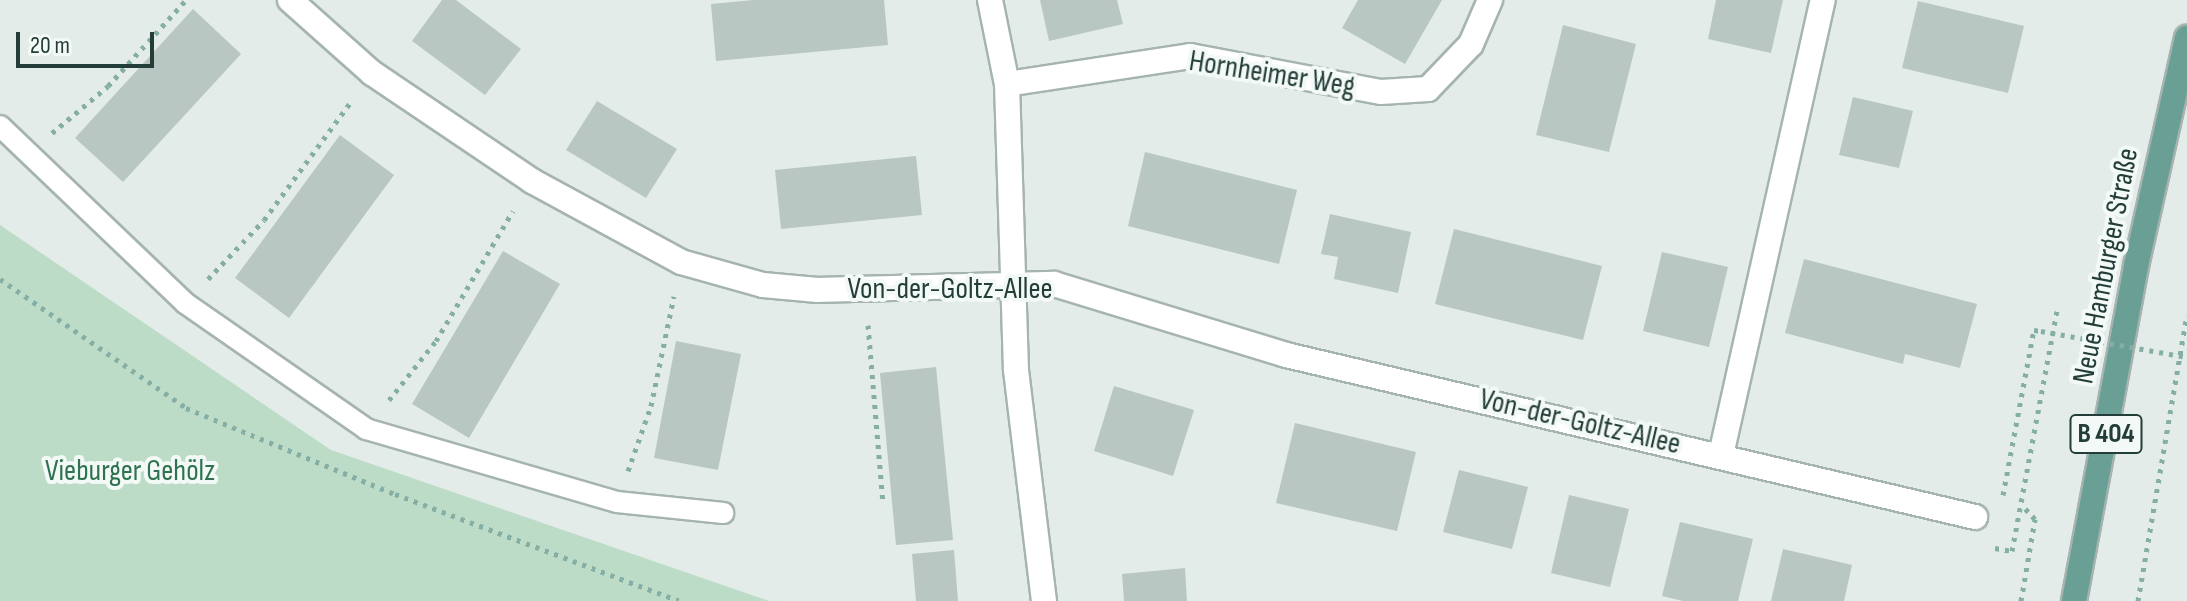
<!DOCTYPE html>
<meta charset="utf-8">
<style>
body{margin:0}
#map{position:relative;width:2187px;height:601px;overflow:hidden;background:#e3ece9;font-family:"Sofia Sans Condensed",sans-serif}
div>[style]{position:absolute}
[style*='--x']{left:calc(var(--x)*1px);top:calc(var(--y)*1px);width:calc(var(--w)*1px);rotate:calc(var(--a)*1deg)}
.green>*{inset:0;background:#bddcc8}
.building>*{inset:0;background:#b8c7c2}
.path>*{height:5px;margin-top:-2.5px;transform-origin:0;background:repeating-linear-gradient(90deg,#85aea5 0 4px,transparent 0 10px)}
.roads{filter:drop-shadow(2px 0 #a6b4b0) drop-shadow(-2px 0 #a6b4b0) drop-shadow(0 2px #a6b4b0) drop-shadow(0 -2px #a6b4b0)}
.lane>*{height:20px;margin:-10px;padding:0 10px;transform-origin:10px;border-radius:10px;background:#fff}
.street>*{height:24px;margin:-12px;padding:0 12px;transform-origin:12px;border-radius:12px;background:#fff}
.primary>*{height:24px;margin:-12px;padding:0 12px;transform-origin:12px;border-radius:12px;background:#6a9f96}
.path-bridge>*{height:5px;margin-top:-2.5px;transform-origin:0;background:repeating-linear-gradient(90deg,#85aea5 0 4px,transparent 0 10px)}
span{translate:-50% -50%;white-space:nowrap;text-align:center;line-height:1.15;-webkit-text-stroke:8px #f3f9f6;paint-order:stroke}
.shield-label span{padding:2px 6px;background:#f3f9f6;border:2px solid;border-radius:6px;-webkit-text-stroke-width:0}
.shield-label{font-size:28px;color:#233d38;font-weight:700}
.street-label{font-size:30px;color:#233d38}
.park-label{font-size:30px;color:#2f724f}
.scale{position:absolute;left:16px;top:32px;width:138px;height:36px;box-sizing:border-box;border:4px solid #233d38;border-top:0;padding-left:10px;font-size:24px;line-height:28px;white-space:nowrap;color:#233d38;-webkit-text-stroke:6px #f3f9f6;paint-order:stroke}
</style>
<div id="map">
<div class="green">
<div style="clip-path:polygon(0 225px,331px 450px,769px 601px,0 601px)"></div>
</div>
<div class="building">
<div style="clip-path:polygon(442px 0,456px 0,521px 49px,485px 95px,412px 41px)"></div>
<div style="clip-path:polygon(753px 0,884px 0,888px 45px,716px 61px,711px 4px)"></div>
<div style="clip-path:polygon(1040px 0,1117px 0,1123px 24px,1049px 41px)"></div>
<div style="clip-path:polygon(1358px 0,1442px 0,1405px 64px,1342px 28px)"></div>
<div style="clip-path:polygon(1716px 0,1783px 0,1771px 53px,1708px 39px)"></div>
<div style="clip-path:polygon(1918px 1px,2024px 26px,2008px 93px,1902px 68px)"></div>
<div style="clip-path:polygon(193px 9px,241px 54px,123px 182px,75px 138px)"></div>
<div style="clip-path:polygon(1563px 25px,1636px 44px,1609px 152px,1536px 135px)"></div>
<div style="clip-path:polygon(1853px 97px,1913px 111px,1899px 168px,1839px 155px)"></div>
<div style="clip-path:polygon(597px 101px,677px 149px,646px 198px,566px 150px)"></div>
<div style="clip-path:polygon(340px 135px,394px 175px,289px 318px,235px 278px)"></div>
<div style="clip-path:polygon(1145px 152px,1297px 190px,1279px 264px,1128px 226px)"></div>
<div style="clip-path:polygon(916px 156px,922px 215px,781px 229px,775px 170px)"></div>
<div style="clip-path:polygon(1330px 214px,1411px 232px,1398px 293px,1334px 279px,1338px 257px,1321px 254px)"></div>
<div style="clip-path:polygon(1454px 229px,1602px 266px,1583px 340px,1435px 304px)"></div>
<div style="clip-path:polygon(503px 251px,560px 284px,469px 438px,412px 404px)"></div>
<div style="clip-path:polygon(1662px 252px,1728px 267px,1709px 347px,1643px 331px)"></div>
<div style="clip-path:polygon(1804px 259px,1977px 304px,1960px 368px,1905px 354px,1903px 364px,1785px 333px)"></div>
<div style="clip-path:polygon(676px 341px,741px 354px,718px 470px,654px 458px)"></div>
<div style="clip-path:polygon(936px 367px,953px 540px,896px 545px,880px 373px)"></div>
<div style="clip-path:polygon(1114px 386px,1194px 410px,1173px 476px,1094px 451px)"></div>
<div style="clip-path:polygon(1295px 423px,1416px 452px,1397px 531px,1276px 503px)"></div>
<div style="clip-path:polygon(1459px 470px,1528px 487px,1512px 549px,1443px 532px)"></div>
<div style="clip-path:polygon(1569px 495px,1629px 509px,1610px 587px,1551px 573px)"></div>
<div style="clip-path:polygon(1680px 522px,1753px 539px,1738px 601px,1683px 601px,1662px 596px)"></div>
<div style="clip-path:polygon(1783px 549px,1852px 565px,1844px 601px,1771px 601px)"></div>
<div style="clip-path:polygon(954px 550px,958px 601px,916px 601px,912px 554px)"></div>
<div style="clip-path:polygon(1185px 568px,1187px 601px,1124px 601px,1122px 574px)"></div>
</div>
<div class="path">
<div style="--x:52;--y:133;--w:73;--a:-40"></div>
<div style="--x:108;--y:86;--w:116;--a:-47.8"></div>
<div style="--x:0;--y:279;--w:226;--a:34.7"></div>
<div style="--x:186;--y:408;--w:226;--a:22.4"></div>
<div style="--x:395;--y:494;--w:303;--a:20.6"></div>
<div style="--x:208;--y:279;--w:81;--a:-46.5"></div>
<div style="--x:264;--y:220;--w:149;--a:-53.7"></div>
<div style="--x:868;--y:325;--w:179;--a:85.2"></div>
<div style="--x:389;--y:400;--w:75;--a:-51.5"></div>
<div style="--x:436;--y:341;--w:151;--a:-59.4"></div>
<div style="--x:628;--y:471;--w:69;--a:-70.5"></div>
<div style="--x:651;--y:406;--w:112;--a:-78.2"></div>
<div style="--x:2003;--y:495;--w:168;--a:-79.4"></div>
<div style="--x:2034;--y:330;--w:7;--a:8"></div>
<div style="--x:1995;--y:548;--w:17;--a:10"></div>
<div style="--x:2012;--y:551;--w:244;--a:-79.4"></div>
<div style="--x:2021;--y:601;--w:83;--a:-80.3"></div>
<div style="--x:2035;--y:519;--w:19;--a:-133"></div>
<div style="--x:2138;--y:601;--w:290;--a:-80.3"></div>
</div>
<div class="roads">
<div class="lane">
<div style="--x:0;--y:126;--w:256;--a:43.7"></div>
<div style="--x:185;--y:303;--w:221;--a:34.8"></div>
<div style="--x:366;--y:429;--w:261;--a:16.2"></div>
<div style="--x:617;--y:502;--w:107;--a:5.9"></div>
</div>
<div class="street">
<div style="--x:290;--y:0;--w:110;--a:41.7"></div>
<div style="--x:372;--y:73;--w:193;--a:34"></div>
<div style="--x:532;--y:181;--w:170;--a:28.5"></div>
<div style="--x:681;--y:262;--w:85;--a:15.7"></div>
<div style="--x:763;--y:285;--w:55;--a:5.2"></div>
<div style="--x:818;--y:290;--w:236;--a:-1.5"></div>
<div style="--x:1054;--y:284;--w:243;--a:17"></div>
<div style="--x:1286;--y:355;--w:708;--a:13.23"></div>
<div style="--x:990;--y:0;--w:86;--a:78.6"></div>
<div style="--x:1007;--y:84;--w:286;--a:88.2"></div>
<div style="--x:1016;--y:370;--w:233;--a:83.1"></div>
<div style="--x:1007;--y:84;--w:185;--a:-8.7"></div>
<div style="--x:1190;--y:56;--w:194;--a:10.7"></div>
<div style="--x:1381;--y:92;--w:47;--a:-3.7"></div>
<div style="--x:1428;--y:89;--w:62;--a:-46.3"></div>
<div style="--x:1471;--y:44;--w:48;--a:-66.6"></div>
<div style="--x:1721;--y:455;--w:466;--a:-77.4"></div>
</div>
<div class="primary">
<div style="--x:2074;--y:601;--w:341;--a:-79.5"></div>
<div style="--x:2136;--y:266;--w:234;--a:-77.4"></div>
</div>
</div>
<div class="path-bridge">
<div style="--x:2041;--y:331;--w:148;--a:10.1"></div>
</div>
<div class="shield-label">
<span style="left:2106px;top:434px">B 404</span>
</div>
<div class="street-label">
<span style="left:1272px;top:74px;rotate:9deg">Hornheimer Weg</span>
<span style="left:2106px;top:266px;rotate:-79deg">Neue Hamburger Straße</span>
<span style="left:950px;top:289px">Von-der-Goltz-Allee</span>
<span style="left:1580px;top:422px;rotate:13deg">Von-der-Goltz-Allee</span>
</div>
<div class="park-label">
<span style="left:130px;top:471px">Vieburger Gehölz</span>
</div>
<div class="scale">20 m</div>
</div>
